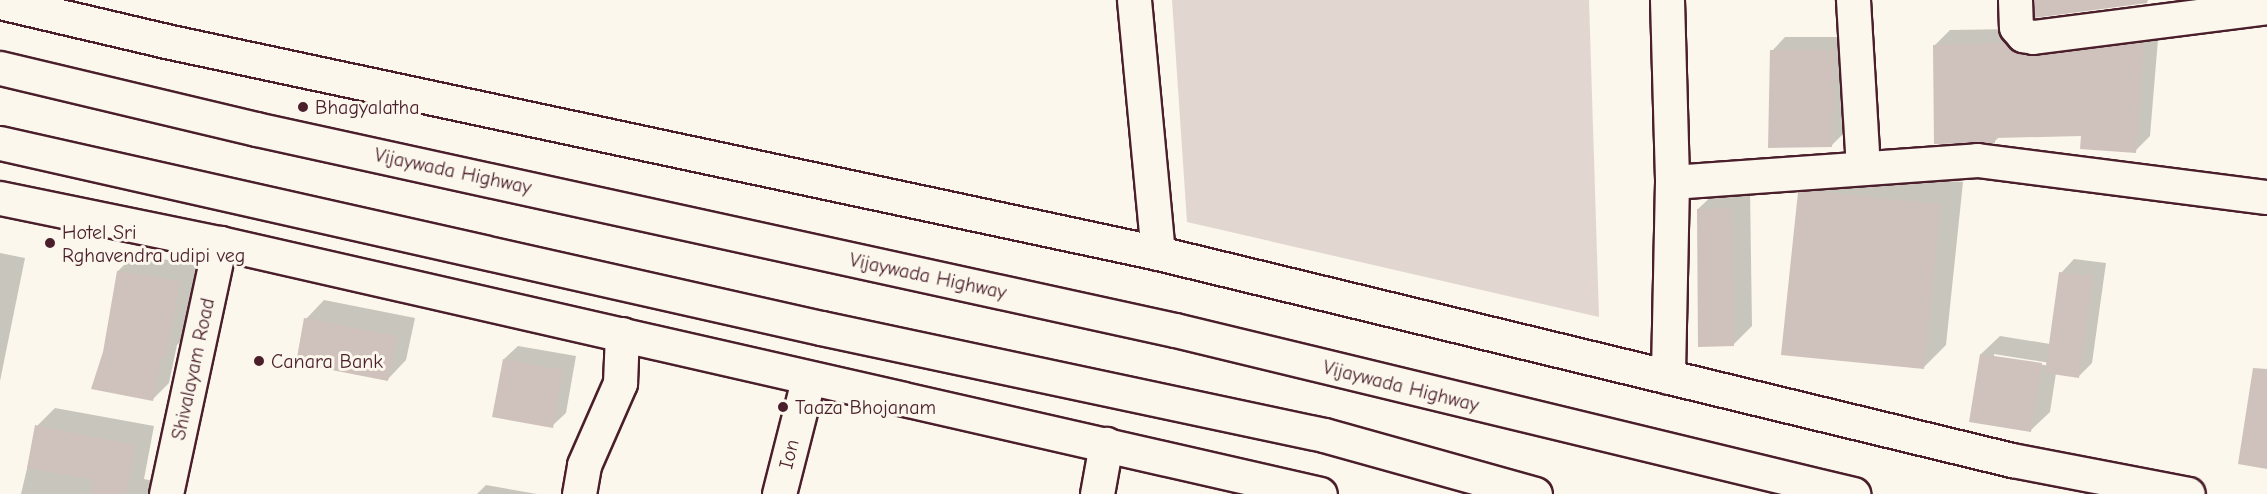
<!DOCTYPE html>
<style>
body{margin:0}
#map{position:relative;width:2267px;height:494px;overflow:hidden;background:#fbf7ec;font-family:"Comic Neue",sans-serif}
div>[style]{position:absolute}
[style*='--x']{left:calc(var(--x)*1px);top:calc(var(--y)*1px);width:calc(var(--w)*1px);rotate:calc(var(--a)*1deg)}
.green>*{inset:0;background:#e2d7d0}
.shadow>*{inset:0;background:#0003}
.building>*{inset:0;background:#cfc2bc}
.roads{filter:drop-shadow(2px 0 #4a1f2b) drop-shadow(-2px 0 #4a1f2b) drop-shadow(0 2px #4a1f2b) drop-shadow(0 -2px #4a1f2b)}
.minor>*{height:33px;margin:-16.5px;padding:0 16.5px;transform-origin:16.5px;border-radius:16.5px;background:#fbf7ec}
.highway>*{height:33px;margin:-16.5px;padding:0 16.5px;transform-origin:16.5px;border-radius:16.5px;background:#fbf7ec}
.dots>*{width:16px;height:16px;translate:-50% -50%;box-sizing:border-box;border:3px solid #fbf7ec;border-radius:50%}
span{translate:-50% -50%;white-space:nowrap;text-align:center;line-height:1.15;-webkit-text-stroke:6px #fbf7ec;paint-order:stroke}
.poi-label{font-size:20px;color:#4a1f2b}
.left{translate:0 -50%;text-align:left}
.street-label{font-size:20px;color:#4a1f2b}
</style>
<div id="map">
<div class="green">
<div style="clip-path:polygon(1172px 0,1589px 0,1599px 317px,1187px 222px)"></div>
</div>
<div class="shadow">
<div style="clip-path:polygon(2159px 27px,2150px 136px,2135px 151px,2083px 135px,2000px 136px,1994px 142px,1935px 45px,1950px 30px)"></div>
<div style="clip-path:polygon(1785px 37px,1848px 37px,1845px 132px,1831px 146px,1772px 51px)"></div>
<div style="clip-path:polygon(1822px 170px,1963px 182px,1946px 345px,1924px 367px,1800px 192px)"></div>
<div style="clip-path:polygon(1750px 190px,1752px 326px,1733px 345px,1698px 209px,1717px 191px)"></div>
<div style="clip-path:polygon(0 253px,25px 258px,0 381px)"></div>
<div style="clip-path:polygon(135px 254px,196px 265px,183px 339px,177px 345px,169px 383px,152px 400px,104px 352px,118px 271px)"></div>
<div style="clip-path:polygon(evenodd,2074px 259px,2106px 263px,2092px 363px,2079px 376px,2056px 373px,2050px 412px,2031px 430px,1981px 354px,2000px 336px,2050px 344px,2061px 273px,2074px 259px,1994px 354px,2050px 363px,2050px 366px,1994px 357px,1994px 354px)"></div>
<div style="clip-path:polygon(324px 300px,415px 318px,406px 360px,388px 379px,306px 319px)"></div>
<div style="clip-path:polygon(518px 346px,576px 356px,566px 413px,552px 426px,504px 359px)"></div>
<div style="clip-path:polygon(55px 408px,154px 426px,144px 479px,153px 481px,150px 494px,21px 494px,37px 426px)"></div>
<div style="clip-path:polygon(486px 485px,537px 494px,477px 494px)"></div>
</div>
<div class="building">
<div style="clip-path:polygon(2034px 0,2148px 0,2147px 3px,2034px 18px)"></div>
<div style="clip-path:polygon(2144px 42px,2136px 153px,2080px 149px,2081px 136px,1995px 138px,1995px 143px,1934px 144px,1933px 45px,2005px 43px,2019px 53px,2035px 56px)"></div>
<div style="clip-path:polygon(1770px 50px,1835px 50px,1832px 147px,1768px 148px)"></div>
<div style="clip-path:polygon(1809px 191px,1941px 204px,1924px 369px,1781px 355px,1798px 192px)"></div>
<div style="clip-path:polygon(1732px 208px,1734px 346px,1698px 347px,1697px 209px)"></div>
<div style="clip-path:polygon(117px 271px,180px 281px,166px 358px,162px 357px,153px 401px,91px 389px,103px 352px)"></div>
<div style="clip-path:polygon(2059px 272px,2093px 276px,2079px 378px,2045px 373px)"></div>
<div style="clip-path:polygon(304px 318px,397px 336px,388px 381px,296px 363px)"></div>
<div style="clip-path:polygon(1980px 354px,2042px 363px,2031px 432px,1969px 422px)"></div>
<div style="clip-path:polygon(503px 359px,563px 370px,553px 428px,492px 417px)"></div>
<div style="clip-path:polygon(2253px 368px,2267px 369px,2267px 469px,2238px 464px)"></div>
<div style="clip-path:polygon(35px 425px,136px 445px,126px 494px,91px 494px,94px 480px,27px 468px)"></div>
</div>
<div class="roads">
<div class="minor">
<div style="--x:1134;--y:0;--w:254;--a:84.6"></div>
<div style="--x:1667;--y:0;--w:182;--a:88.4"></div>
<div style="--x:1672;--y:182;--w:195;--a:91.2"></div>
<div style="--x:1853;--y:0;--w:166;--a:86.6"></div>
<div style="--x:2015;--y:0;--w:27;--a:88"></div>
<div style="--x:2016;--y:27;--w:11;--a:49"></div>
<div style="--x:2023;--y:35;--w:10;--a:11"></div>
<div style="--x:2033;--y:37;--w:236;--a:-7.3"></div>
<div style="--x:0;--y:2;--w:171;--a:13.2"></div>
<div style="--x:166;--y:41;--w:1014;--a:12.06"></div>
<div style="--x:1158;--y:253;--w:879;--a:13.63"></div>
<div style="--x:2012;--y:460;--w:179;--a:10.9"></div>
<div style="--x:1672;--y:182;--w:306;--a:-4.1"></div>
<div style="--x:1977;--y:160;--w:292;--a:7.3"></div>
<div style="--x:0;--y:198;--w:225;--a:11.6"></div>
<div style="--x:220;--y:243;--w:1128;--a:12.85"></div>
<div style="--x:166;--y:494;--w:257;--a:-77.9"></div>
<div style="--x:579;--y:494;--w:29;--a:-80"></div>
<div style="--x:584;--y:465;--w:90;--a:-66.3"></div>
<div style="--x:620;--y:383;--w:49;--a:-87.7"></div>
<div style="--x:779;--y:494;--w:118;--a:-75.7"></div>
<div style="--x:1097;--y:494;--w:51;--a:-79.8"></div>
</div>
<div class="highway">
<div style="--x:0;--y:68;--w:263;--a:13.4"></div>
<div style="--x:256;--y:129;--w:941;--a:12.34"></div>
<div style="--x:1175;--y:330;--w:698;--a:13.6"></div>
<div style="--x:0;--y:143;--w:842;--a:12.7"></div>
<div style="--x:821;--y:328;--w:514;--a:12.01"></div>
<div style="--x:1324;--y:435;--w:219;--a:15.6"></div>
</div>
</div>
<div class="dots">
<div style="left:303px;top:107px;background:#4a1f2b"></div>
<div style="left:50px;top:243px;background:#4a1f2b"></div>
<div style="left:259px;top:361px;background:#4a1f2b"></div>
<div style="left:783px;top:407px;background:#4a1f2b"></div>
</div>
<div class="poi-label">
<span class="left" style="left:315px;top:107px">Bhagyalatha</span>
<span class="left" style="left:62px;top:244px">Hotel Sri<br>Rghavendra udipi veg</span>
<span class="left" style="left:271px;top:361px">Canara Bank</span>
<span class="left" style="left:795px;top:407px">Taaza Bhojanam</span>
</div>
<div class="street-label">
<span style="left:453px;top:171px;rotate:12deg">Vijaywada Highway</span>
<span style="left:928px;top:276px;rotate:12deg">Vijaywada Highway</span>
<span style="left:193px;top:369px;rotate:-78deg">Shivalayam Road</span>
<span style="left:1401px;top:386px;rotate:14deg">Vijaywada Highway</span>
<span style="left:789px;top:454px;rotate:-76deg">Ion</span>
</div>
</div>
